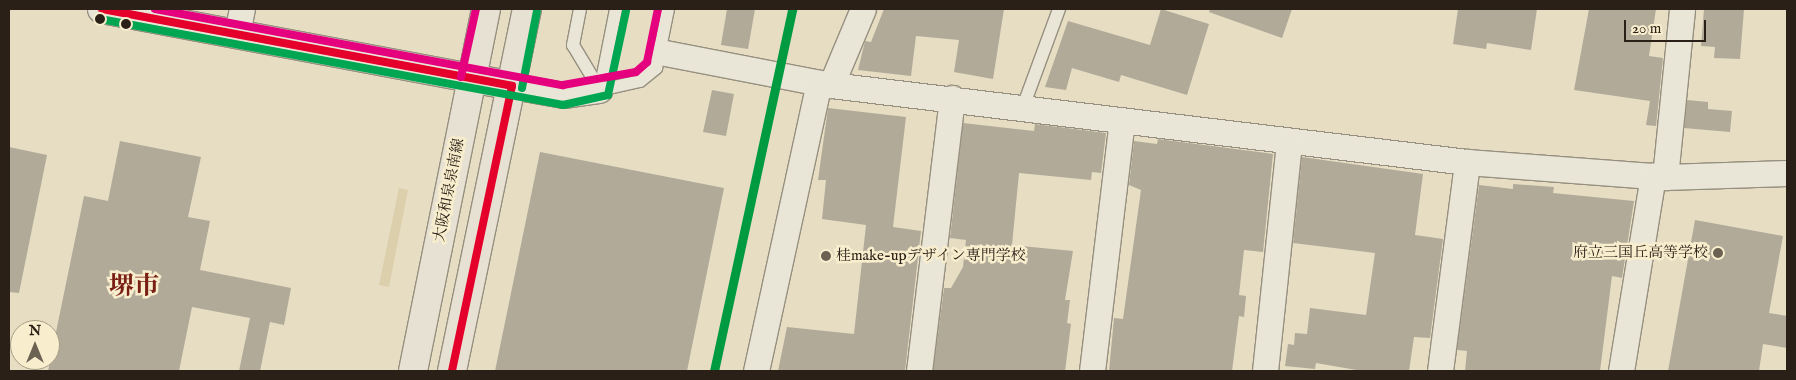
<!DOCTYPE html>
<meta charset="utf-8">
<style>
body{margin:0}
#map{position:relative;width:1796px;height:380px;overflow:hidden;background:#e6ddc3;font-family:"IM FELL English","Noto Serif JP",serif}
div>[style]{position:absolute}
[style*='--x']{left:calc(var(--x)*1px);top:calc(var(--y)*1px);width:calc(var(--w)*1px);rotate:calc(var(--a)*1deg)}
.green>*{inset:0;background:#dccfac}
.building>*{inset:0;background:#b1aa99}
.roads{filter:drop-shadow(1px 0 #968f7f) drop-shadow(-1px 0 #968f7f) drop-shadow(0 1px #968f7f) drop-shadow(0 -1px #968f7f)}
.lane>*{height:12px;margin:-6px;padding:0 6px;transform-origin:6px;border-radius:6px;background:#e9e6d8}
.street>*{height:25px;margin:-12.5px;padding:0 12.5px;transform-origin:12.5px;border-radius:12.5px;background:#e9e6d8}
.secondary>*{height:28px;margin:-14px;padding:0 14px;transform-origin:14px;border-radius:14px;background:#e9e6d8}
.primary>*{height:28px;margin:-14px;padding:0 14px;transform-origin:14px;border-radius:14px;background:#e6e1d2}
.bus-1>*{height:8px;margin:-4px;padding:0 4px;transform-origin:4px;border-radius:4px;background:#e4002b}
.bus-2>*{height:8px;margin:-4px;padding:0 4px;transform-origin:4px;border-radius:4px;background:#00a651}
.bus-3>*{height:8px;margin:-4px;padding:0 4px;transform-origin:4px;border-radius:4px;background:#e5007d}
.rail-1>*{height:9px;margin:-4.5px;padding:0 4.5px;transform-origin:4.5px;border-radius:4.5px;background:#009a41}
.dots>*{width:14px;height:14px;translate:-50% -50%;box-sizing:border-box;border:2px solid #f8eece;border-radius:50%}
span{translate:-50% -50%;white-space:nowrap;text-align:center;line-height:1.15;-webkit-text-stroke:5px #f8eece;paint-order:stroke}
.street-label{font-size:15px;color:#2b2017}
.poi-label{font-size:15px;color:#2b2017}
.right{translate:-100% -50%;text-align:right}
.left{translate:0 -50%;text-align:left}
.town-label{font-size:25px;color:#7a1f14;font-weight:700}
.frame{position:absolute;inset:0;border:10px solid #2b2017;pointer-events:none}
.north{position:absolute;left:10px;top:320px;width:50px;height:50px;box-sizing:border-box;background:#f8eece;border:1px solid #a69c85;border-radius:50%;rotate:0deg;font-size:14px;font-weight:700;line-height:20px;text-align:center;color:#2b2017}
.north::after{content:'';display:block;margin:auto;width:18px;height:22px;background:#6c6253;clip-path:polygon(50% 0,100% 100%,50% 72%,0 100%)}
.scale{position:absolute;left:1624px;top:20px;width:82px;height:22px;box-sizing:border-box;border:2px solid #2b2017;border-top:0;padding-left:6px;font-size:15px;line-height:18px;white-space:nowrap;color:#2b2017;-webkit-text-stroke:4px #f8eece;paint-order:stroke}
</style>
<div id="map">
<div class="green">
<div style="clip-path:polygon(399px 188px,408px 190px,389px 287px,379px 285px)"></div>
</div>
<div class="building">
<div style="clip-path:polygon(727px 9px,755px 9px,748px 49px,721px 45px)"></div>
<div style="clip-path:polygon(884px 9px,1004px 9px,993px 79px,954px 72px,959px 40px,916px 36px,911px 76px,858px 70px,865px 41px,871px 42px)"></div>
<div style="clip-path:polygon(1161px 9px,1209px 24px,1187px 95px,1121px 75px,1119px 82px,1072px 68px,1066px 90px,1045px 87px,1068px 21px,1150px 45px)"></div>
<div style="clip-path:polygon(1210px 9px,1292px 9px,1282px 38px,1209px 12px)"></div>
<div style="clip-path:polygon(1458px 9px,1537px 9px,1531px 50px,1487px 43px,1486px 49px,1453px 44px)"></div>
<div style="clip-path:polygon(1589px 9px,1656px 9px,1649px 56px,1663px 58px,1656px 126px,1646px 125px,1650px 101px,1574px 90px)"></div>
<div style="clip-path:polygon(1704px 9px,1744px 9px,1740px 59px,1714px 58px,1715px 47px,1701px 46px)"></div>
<div style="clip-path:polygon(712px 90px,734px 94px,726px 136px,703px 132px)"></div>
<div style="clip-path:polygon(1687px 100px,1708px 102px,1708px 109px,1732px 111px,1730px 132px,1684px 128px)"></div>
<div style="clip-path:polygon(828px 108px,906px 117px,893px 227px,921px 231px,905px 371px,778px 371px,787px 327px,854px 334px,866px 225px,822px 219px,826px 180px,818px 180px)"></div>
<div style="clip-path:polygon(963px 123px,1034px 131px,1035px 124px,1106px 133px,1101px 173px,1092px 172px,1091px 180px,1019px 173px,1012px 245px,1073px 251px,1065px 300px,1070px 300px,1067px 323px,1071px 324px,1065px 371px,933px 371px,944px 288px,951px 288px,963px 267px,966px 240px,950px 238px)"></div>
<div style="clip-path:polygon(1158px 139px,1273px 154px,1263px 252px,1244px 250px,1239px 295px,1246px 296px,1244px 317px,1239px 316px,1232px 371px,1109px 371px,1114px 318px,1123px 319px,1141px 190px,1129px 185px,1134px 141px,1157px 144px)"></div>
<div style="clip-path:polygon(120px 141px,201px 157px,188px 217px,210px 221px,200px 270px,291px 288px,284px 325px,270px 322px,260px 371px,239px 371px,250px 318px,192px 307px,179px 371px,48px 371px,84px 196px,108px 201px)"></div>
<div style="clip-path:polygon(9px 147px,47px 155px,19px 293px,9px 292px)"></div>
<div style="clip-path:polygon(540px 152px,724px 188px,687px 371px,495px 371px)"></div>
<div style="clip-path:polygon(1302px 157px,1423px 174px,1415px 235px,1443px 239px,1430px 338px,1414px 337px,1409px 371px,1362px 371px,1316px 363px,1315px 369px,1285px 366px,1288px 344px,1294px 345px,1295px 333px,1307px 334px,1310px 308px,1366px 315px,1375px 253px,1293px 243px)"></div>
<div style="clip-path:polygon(1513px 184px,1554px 187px,1553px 193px,1634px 201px,1622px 278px,1612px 276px,1600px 371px,1465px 371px,1467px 351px,1457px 350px,1479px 185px,1513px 189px)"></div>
<div style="clip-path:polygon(1695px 220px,1783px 236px,1769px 313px,1787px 316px,1787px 348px,1763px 344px,1759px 371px,1668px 371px)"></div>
</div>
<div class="roads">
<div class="lane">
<div style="--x:580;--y:9;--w:37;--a:101"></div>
<div style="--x:573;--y:45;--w:52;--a:59"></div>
<div style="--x:600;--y:90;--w:41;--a:-12.7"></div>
<div style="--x:640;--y:81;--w:21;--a:-39"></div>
<div style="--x:656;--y:68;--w:60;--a:-78.5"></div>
<div style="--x:600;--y:90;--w:83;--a:-78.8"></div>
<div style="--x:1023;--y:107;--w:104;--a:-69.8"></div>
</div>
<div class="street">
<div style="--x:237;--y:34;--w:25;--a:-79"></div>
<div style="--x:660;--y:52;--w:174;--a:10.9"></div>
<div style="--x:831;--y:85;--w:641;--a:6.9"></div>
<div style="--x:1467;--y:162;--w:199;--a:4.3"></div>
<div style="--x:1665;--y:177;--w:122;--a:-1.9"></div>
<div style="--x:831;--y:85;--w:82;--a:-67.2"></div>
<div style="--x:512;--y:86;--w:52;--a:10"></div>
<div style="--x:563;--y:95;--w:37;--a:-8"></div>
<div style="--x:1665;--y:177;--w:169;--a:-84.2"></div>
<div style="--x:756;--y:371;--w:295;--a:-77.7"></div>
<div style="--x:919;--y:371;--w:275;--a:-83.1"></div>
<div style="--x:1092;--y:371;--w:252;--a:-83.2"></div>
<div style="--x:1265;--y:371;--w:231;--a:-84"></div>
<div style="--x:1440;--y:371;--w:211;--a:-82.6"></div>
<div style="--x:1621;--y:371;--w:198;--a:-80.7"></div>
</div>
<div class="secondary">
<div style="--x:102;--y:9;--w:417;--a:10.6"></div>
</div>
<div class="primary">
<div style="--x:413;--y:371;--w:369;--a:-78.6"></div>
<div style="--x:452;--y:371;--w:370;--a:-78.3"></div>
</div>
</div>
<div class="bus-1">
<div style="--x:102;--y:9;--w:417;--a:10.6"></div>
<div style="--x:512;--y:86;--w:291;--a:101.9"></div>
</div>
<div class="bus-2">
<div style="--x:100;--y:19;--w:471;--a:10.5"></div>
<div style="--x:563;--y:105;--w:46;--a:-12.5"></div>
<div style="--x:608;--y:95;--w:86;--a:-77.9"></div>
<div style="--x:522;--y:88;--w:78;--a:-79"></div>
</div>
<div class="bus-3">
<div style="--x:155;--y:9;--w:415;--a:10.6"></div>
<div style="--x:563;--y:85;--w:74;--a:-10.1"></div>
<div style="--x:636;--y:72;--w:15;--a:-42"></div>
<div style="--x:647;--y:62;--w:54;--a:-78.3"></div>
<div style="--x:461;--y:77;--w:70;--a:-77.6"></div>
</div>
<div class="rail-1">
<div style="--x:714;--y:371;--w:370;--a:-77.8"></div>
</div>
<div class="dots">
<div style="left:100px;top:19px;background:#2b2017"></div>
<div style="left:126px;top:24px;background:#2b2017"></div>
<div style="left:1718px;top:253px;background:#6c6253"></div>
<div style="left:826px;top:256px;background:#6c6253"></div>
</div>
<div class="street-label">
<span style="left:449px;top:190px;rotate:-79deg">大阪和泉泉南線</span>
</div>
<div class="poi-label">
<span class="right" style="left:1708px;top:253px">府立三国丘高等学校</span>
<span class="left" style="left:836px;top:256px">桂make-upデザイン専門学校</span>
</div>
<div class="town-label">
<span style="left:134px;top:287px">堺市</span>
</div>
<div class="frame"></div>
<div class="north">N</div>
<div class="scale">20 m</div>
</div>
